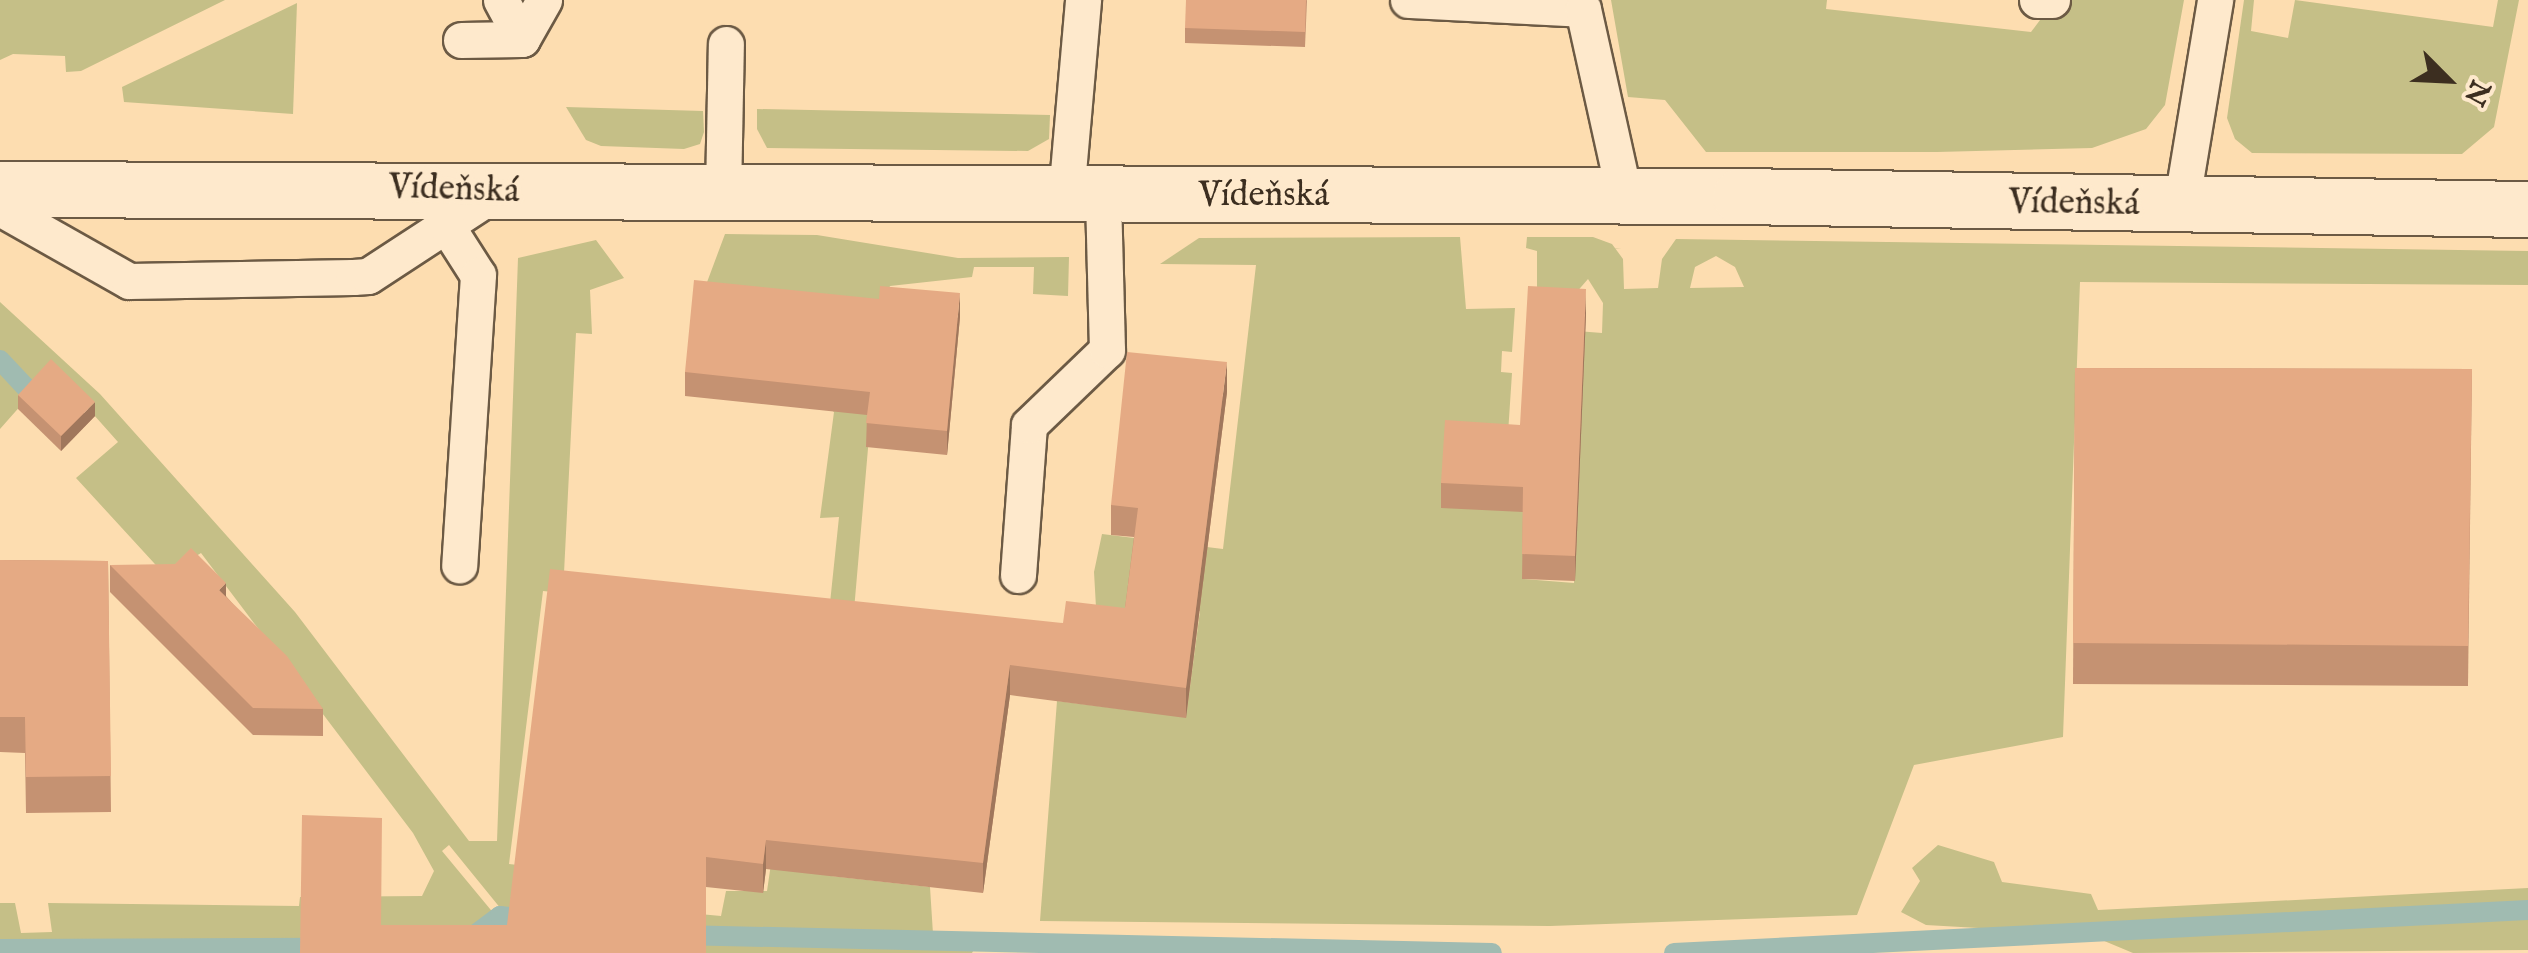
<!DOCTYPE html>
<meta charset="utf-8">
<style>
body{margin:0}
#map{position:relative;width:2528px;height:953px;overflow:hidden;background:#fdddb0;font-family:"IM FELL English",serif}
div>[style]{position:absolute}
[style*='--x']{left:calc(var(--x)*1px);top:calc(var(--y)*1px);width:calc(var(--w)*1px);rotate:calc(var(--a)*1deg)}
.green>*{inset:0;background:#c5bf87}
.stream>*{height:20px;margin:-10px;padding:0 10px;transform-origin:10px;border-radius:10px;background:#a0bbb1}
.roads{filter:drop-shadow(2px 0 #6c5a44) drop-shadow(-2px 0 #6c5a44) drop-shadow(0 2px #6c5a44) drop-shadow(0 -2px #6c5a44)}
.lane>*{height:35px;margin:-17.5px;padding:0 17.5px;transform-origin:17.5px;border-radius:17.5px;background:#fee9cc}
.secondary>*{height:55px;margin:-27.5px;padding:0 27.5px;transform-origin:27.5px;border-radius:27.5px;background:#fee9cc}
.wall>*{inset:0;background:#c59272}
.shaded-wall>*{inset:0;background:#a0775c}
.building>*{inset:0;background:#e5aa84}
span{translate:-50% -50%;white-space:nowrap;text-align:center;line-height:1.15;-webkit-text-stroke:9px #fee9cc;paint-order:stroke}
.street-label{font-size:35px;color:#3c2e20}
.north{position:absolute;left:2398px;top:30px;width:100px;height:100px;-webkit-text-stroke:8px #fee9cc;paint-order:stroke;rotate:114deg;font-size:28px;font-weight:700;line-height:40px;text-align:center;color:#3c2e20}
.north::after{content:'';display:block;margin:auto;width:35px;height:45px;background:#3c2e20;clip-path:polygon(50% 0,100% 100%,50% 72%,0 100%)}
</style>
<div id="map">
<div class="green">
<div style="clip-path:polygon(0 0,225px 0,81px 71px,66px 72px,65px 56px,13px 54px,0 60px)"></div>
<div style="clip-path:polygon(1611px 0,1827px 0,1826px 9px,2031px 32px,2055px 0,2184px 0,2165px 105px,2146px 129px,2092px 148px,1937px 152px,1706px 152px,1665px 100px,1628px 97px)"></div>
<div style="clip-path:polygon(2244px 0,2254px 0,2251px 31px,2288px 38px,2295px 0,2493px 27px,2498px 0,2519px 0,2494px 127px,2462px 154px,2252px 153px,2235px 139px,2227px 118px)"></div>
<div style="clip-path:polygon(297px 3px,293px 114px,124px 102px,122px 87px)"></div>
<div style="clip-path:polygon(566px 107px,703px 111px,704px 132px,700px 144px,684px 149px,601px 146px,586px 140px)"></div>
<div style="clip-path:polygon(757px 109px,1050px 115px,1049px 139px,1028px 151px,767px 148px,757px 129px)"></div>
<div style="clip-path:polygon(725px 234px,817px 235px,958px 258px,1069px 257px,1068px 296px,1033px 294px,1034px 267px,974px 267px,972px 277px,890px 286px,880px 310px,831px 876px,930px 887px,933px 934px,982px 934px,972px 953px,469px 953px,510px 920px,449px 845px,442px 851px,495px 915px,463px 940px,224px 945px,0 939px,0 903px,15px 903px,21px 933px,52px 932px,48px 903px,299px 906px,300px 897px,422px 896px,434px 871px,413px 833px,201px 553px,165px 575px,76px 478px,118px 442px,53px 369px,0 429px,0 302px,100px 394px,295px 612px,469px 841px,497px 841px,518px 258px,596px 240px,624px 278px,590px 290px,592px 334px,576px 333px,563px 593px,543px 591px,509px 864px,518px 865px,559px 901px,721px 916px,726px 891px,767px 891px,797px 686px,821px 689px,839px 517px,820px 518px,834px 412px,700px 301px)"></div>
<div style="clip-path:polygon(evenodd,1460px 237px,1466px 309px,1515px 308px,1512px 352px,1502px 351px,1501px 372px,1512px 373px,1507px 449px,1523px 512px,1523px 579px,1574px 583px,1577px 331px,1602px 333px,1603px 303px,1588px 279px,1568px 302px,1537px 300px,1537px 251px,1526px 248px,1527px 237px,1593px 237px,1612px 244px,1623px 259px,1624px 289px,1658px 288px,1662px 259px,1676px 239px,2528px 251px,2528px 285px,2080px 282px,2063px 737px,1914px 765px,1857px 915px,1550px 926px,1040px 921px,1057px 701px,1186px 717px,1200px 611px,1130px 602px,1126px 628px,1097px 625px,1094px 572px,1102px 534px,1223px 549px,1256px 265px,1160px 264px,1199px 238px,1460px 237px,1716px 256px,1735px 267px,1744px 287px,1690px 288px,1695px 267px,1716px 256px)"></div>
<div style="clip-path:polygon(1938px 845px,1994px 862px,2002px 882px,2091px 894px,2098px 910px,2528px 888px,2528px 950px,2133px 953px,2066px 925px,2031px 931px,1926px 925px,1901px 912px,1920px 881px,1912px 868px)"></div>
</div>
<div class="stream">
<div style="--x:0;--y:360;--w:45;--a:46.8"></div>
<div style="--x:679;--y:935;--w:813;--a:1.27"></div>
<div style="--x:468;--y:940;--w:40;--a:-37"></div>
<div style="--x:500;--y:916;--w:36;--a:6"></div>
<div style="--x:0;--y:949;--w:326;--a:-0.2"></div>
<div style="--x:1674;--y:953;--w:855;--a:-2.88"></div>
</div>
<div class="roads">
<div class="lane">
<div style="--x:501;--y:0;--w:44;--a:61.7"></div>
<div style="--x:1408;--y:0;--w:175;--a:2.9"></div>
<div style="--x:1583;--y:9;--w:194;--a:77.5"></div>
<div style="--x:2037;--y:0;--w:15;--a:0"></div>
<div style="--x:522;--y:39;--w:45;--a:-60.6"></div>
<div style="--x:461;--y:40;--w:61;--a:-0.9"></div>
<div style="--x:723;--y:194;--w:150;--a:-88.9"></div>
<div style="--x:1066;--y:195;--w:196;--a:-85"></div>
<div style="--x:2181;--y:206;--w:209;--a:-80.6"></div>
<div style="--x:0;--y:208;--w:148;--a:29.5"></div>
<div style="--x:129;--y:281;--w:224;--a:-1"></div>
<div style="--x:353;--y:277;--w:15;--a:-4"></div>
<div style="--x:368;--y:276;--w:152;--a:-33.2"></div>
<div style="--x:446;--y:225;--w:59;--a:57.4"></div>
<div style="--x:478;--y:275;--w:291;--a:93.7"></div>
<div style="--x:1018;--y:575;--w:150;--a:-85.8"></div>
<div style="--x:1029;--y:425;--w:108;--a:-43.9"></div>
<div style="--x:1107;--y:350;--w:155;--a:-91.5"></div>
</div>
<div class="secondary">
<div style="--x:0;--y:189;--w:1740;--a:0.23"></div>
<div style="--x:1740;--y:196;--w:788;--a:0.95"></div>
</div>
</div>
<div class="wall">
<div style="clip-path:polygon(1307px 0,1305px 47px,1185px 43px,1185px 28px)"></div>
<div style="clip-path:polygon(1586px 314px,1575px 581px,1522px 579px,1523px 512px,1441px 508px,1441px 483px,1520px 425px)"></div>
<div style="clip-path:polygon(960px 317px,947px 455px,866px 447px,867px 415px,685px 396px,685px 372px)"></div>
<div style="clip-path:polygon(2075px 368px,2472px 369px,2468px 686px,2073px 684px)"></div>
<div style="clip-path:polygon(1227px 392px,1186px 718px,1010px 695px,983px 893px,766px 869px,763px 893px,706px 887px,706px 953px,507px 925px,1063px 623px,1125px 608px,1134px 537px,1111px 535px,1111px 505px)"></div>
<div style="clip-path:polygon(18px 395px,95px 416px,61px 451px,18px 409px)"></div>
<div style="clip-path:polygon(0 560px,108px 561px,111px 812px,26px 813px,25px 753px,0 752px)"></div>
<div style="clip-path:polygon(110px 565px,226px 596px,323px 709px,323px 736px,253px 735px,110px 592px)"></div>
</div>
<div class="shaded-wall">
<div style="clip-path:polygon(1586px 289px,1586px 314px,1575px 581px,1575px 556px)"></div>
<div style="clip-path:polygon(960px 293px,960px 317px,947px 455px,947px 431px)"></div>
<div style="clip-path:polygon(1227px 362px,1227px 392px,1186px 718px,1186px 688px)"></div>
<div style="clip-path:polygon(95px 402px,95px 416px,61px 451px,61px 436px)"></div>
<div style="clip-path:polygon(226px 583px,226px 610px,219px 590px)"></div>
<div style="clip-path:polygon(1010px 665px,1010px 695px,983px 893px,983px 863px)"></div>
<div style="clip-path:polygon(766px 840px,766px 869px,763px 893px,763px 864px)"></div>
</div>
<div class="building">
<div style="clip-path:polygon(1186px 0,1306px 0,1305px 32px,1185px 28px)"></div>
<div style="clip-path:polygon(694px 280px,879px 299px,880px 286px,960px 293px,947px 431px,866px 423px,870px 392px,685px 372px)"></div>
<div style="clip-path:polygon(1528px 286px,1586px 289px,1575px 556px,1522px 554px,1523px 487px,1441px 483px,1445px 420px,1520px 425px)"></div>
<div style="clip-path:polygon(1127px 352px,1227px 362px,1186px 688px,1010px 665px,983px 863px,766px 840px,763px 864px,706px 857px,706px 953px,300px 953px,302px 815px,382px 818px,381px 925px,507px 925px,550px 569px,1063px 623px,1066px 601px,1125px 608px,1138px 508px,1111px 505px)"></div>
<div style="clip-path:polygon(51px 359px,95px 402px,61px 436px,18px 395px)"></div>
<div style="clip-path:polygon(2075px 368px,2472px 369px,2468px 646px,2073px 643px)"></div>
<div style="clip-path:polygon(191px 548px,226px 583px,219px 590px,287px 656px,323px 709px,253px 708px,110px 565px,175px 564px)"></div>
<div style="clip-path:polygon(0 560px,108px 561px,111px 776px,26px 777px,25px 717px,0 717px)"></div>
</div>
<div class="street-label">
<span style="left:454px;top:190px;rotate:2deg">Vídeňská</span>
<span style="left:1264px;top:196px">Vídeňská</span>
<span style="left:2074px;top:204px;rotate:1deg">Vídeňská</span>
</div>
<div class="north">N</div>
</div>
